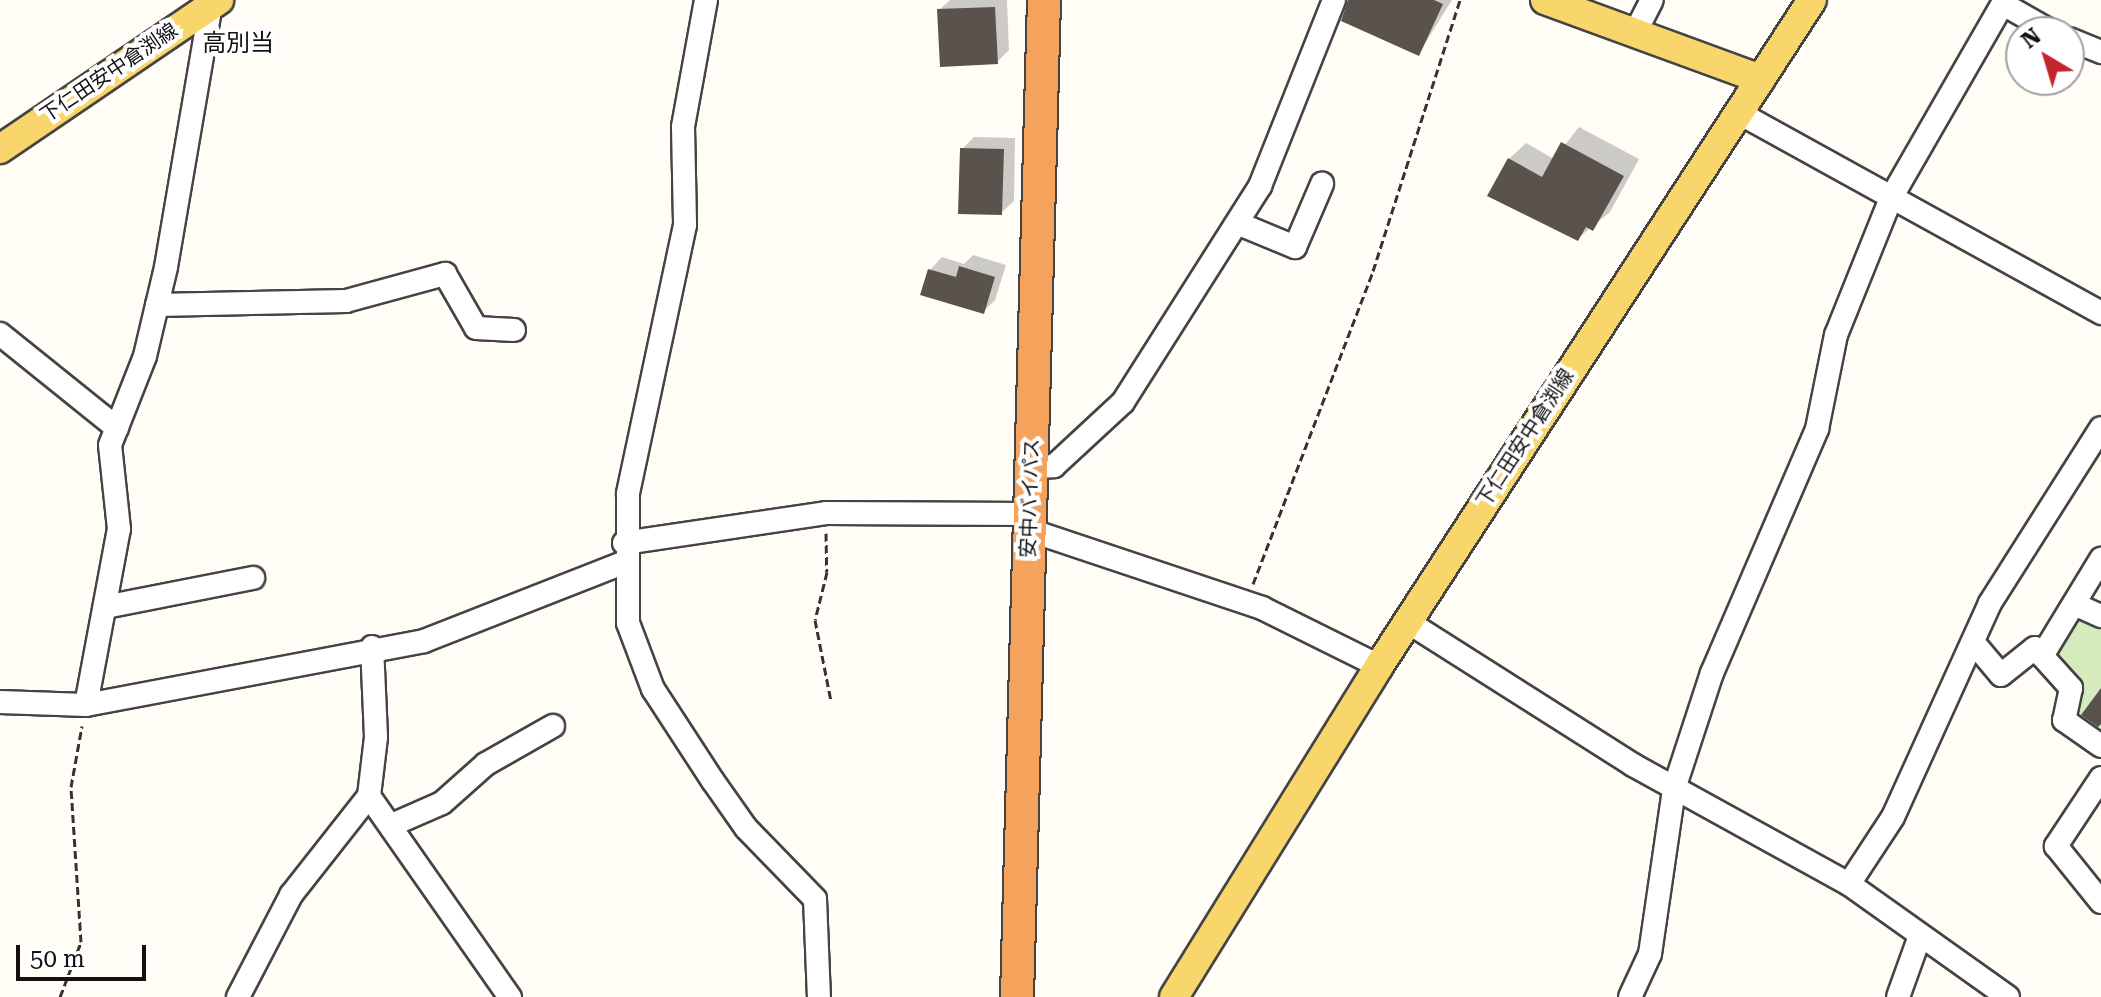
<!DOCTYPE html>
<meta charset="utf-8">
<style>
body{margin:0}
#map{position:relative;width:2101px;height:997px;overflow:hidden;background:#fffdf5;font-family:"Roboto Serif","Noto Sans JP",serif}
div>[style]{position:absolute}
[style*='--x']{left:calc(var(--x)*1px);top:calc(var(--y)*1px);width:calc(var(--w)*1px);rotate:calc(var(--a)*1deg)}
.green>*{inset:0;background:#d5ebbd}
.shadow>*{inset:0;background:#0003}
.building>*{inset:0;background:#5a524d}
.path>*{height:3px;margin-top:-1.5px;transform-origin:0;background:repeating-linear-gradient(90deg,#333 0 8px,transparent 0 12px)}
.roads{filter:drop-shadow(2px 0 #444) drop-shadow(-2px 0 #444) drop-shadow(0 2px #444) drop-shadow(0 -2px #444)}
.minor>*{height:22px;margin:-11px;padding:0 11px;transform-origin:11px;border-radius:11px;background:#fff}
.major>*{height:28px;margin:-14px;padding:0 14px;transform-origin:14px;border-radius:14px;background:#f9d66b}
.highway>*{height:32px;margin:-16px;padding:0 16px;transform-origin:16px;border-radius:16px;background:#f5a25d}
span{translate:-50% -50%;white-space:nowrap;text-align:center;line-height:1.15;-webkit-text-stroke:8px #fff;paint-order:stroke}
.street-label{font-size:20px;color:#111}
.quarter-label{font-size:24px;color:#111}
.north{position:absolute;left:2005px;top:16px;width:80px;height:80px;box-sizing:border-box;background:#fff;border:2px solid #a0a0a0;border-radius:50%;rotate:322deg;font-size:22px;font-weight:700;line-height:32px;text-align:center;color:#111}
.north::after{content:'';display:block;margin:auto;width:28px;height:36px;background:#c4262e;clip-path:polygon(50% 0,100% 100%,50% 72%,0 100%)}
.scale{position:absolute;left:16px;top:945px;width:130px;height:36px;box-sizing:border-box;border:4px solid #111;border-top:0;padding-left:10px;font-size:24px;line-height:28px;white-space:nowrap;color:#111;-webkit-text-stroke:6px #fff;paint-order:stroke}
</style>
<div id="map">
<div class="green">
<div style="clip-path:polygon(2078px 608px,2101px 620px,2101px 739px,2073px 720px,2049px 655px)"></div>
</div>
<div class="shadow">
<div style="clip-path:polygon(950px 0,1007px 0,1009px 50px,997px 62px,939px 10px)"></div>
<div style="clip-path:polygon(1350px 0,1452px 0,1419px 53px)"></div>
<div style="clip-path:polygon(1579px 127px,1639px 159px,1610px 212px,1577px 239px,1509px 159px,1526px 143px,1554px 159px)"></div>
<div style="clip-path:polygon(974px 137px,1015px 138px,1014px 201px,1001px 213px,962px 149px)"></div>
<div style="clip-path:polygon(973px 255px,1006px 265px,995px 300px,983px 312px,930px 270px,942px 257px,964px 264px)"></div>
</div>
<div class="building">
<div style="clip-path:polygon(1348px 0,1434px 0,1443px 4px,1419px 56px,1341px 21px)"></div>
<div style="clip-path:polygon(995px 7px,998px 64px,940px 67px,937px 9px)"></div>
<div style="clip-path:polygon(1561px 142px,1624px 176px,1593px 231px,1586px 227px,1578px 241px,1487px 196px,1508px 158px,1542px 177px)"></div>
<div style="clip-path:polygon(960px 148px,1004px 149px,1002px 215px,958px 214px)"></div>
<div style="clip-path:polygon(959px 266px,995px 277px,984px 314px,920px 295px,928px 269px,956px 277px)"></div>
<div style="clip-path:polygon(2101px 688px,2101px 724px,2098px 727px,2081px 715px)"></div>
</div>
<div class="path">
<div style="--x:826;--y:533;--w:39;--a:89"></div>
<div style="--x:827;--y:572;--w:49;--a:104"></div>
<div style="--x:815;--y:620;--w:83;--a:78.8"></div>
<div style="--x:1253;--y:584;--w:335;--a:-69"></div>
<div style="--x:1373;--y:271;--w:285;--a:-72.2"></div>
<div style="--x:60;--y:997;--w:59;--a:-69.1"></div>
<div style="--x:81;--y:942;--w:155;--a:-93.7"></div>
<div style="--x:71;--y:787;--w:62;--a:-79.8"></div>
</div>
<div class="roads">
<div class="minor">
<div style="--x:706;--y:0;--w:129;--a:100.3"></div>
<div style="--x:683;--y:127;--w:98;--a:88.8"></div>
<div style="--x:685;--y:225;--w:275;--a:102"></div>
<div style="--x:628;--y:494;--w:129;--a:90"></div>
<div style="--x:628;--y:623;--w:71;--a:69.3"></div>
<div style="--x:653;--y:689;--w:110;--a:56.9"></div>
<div style="--x:713;--y:781;--w:57;--a:54.9"></div>
<div style="--x:746;--y:828;--w:99;--a:45.8"></div>
<div style="--x:815;--y:899;--w:98;--a:87.7"></div>
<div style="--x:2003;--y:4;--w:56;--a:29.7"></div>
<div style="--x:1634;--y:35;--w:39;--a:-63"></div>
<div style="--x:2069;--y:39;--w:35;--a:22"></div>
<div style="--x:1739;--y:113;--w:414;--a:28.9"></div>
<div style="--x:1237;--y:223;--w:63;--a:22.5"></div>
<div style="--x:1295;--y:247;--w:69;--a:-66.8"></div>
<div style="--x:157;--y:305;--w:189;--a:-1.2"></div>
<div style="--x:346;--y:301;--w:103;--a:-15.3"></div>
<div style="--x:445;--y:274;--w:62;--a:60.1"></div>
<div style="--x:476;--y:328;--w:38;--a:3"></div>
<div style="--x:0;--y:334;--w:150;--a:38.8"></div>
<div style="--x:1031;--y:467;--w:23;--a:-2"></div>
<div style="--x:1054;--y:466;--w:94;--a:-42.8"></div>
<div style="--x:1123;--y:402;--w:256;--a:-57.6"></div>
<div style="--x:1260;--y:186;--w:200;--a:-68.3"></div>
<div style="--x:1029;--y:530;--w:246;--a:18.5"></div>
<div style="--x:1262;--y:608;--w:131;--a:26.4"></div>
<div style="--x:624;--y:543;--w:204;--a:-8.4"></div>
<div style="--x:826;--y:513;--w:203;--a:0.3"></div>
<div style="--x:2074;--y:604;--w:30;--a:24"></div>
<div style="--x:105;--y:607;--w:151;--a:-11.1"></div>
<div style="--x:1408;--y:622;--w:267;--a:32.4"></div>
<div style="--x:1633;--y:765;--w:247;--a:28.9"></div>
<div style="--x:1849;--y:884;--w:195;--a:35.4"></div>
<div style="--x:1973;--y:642;--w:43;--a:49.7"></div>
<div style="--x:2001;--y:675;--w:43;--a:-38.5"></div>
<div style="--x:2035;--y:648;--w:54;--a:48"></div>
<div style="--x:2071;--y:688;--w:33;--a:102"></div>
<div style="--x:2064;--y:720;--w:45;--a:35.1"></div>
<div style="--x:2042;--y:656;--w:114;--a:-58.7"></div>
<div style="--x:0;--y:702;--w:86;--a:2"></div>
<div style="--x:86;--y:705;--w:344;--a:-10.7"></div>
<div style="--x:424;--y:641;--w:217;--a:-21.4"></div>
<div style="--x:86;--y:705;--w:179;--a:-79.4"></div>
<div style="--x:119;--y:529;--w:84;--a:-96.1"></div>
<div style="--x:110;--y:445;--w:96;--a:-68.5"></div>
<div style="--x:145;--y:356;--w:91;--a:-76.7"></div>
<div style="--x:166;--y:267;--w:266;--a:-80.3"></div>
<div style="--x:2101;--y:778;--w:82;--a:123.5"></div>
<div style="--x:2056;--y:846;--w:72;--a:51.2"></div>
<div style="--x:369;--y:796;--w:246;--a:55"></div>
<div style="--x:394;--y:824;--w:52;--a:-23.6"></div>
<div style="--x:442;--y:803;--w:59;--a:-41.6"></div>
<div style="--x:486;--y:764;--w:77;--a:-29.6"></div>
<div style="--x:1849;--y:884;--w:80;--a:-56.7"></div>
<div style="--x:1893;--y:817;--w:235;--a:-65.6"></div>
<div style="--x:1990;--y:603;--w:207;--a:-57.6"></div>
<div style="--x:238;--y:997;--w:115;--a:-62.5"></div>
<div style="--x:291;--y:895;--w:126;--a:-51.8"></div>
<div style="--x:369;--y:796;--w:59;--a:-83.2"></div>
<div style="--x:376;--y:737;--w:90;--a:-92.5"></div>
<div style="--x:1630;--y:997;--w:47;--a:-65.1"></div>
<div style="--x:1650;--y:954;--w:167;--a:-81.7"></div>
<div style="--x:1674;--y:789;--w:122;--a:-71.9"></div>
<div style="--x:1712;--y:673;--w:266;--a:-66.7"></div>
<div style="--x:1817;--y:429;--w:96;--a:-78.6"></div>
<div style="--x:1836;--y:335;--w:148;--a:-68.1"></div>
<div style="--x:1891;--y:198;--w:228;--a:-60.1"></div>
<div style="--x:1898;--y:997;--w:65;--a:-70.2"></div>
</div>
<div class="major">
<div style="--x:1545;--y:0;--w:230;--a:20.1"></div>
<div style="--x:0;--y:149;--w:265;--a:-34.2"></div>
<div style="--x:1174;--y:997;--w:389;--a:-58.2"></div>
<div style="--x:1379;--y:666;--w:794;--a:-56.97"></div>
</div>
<div class="highway">
<div style="--x:1017;--y:997;--w:997;--a:-88.45"></div>
</div>
</div>
<div class="street-label">
<span style="left:109px;top:73px;rotate:-34deg">下仁田安中倉渕線</span>
<span style="left:1525px;top:438px;rotate:-57deg">下仁田安中倉渕線</span>
<span style="left:1030px;top:498px;rotate:-88deg">安中バイパス</span>
</div>
<div class="quarter-label">
<span style="left:238px;top:44px">高別当</span>
</div>
<div class="north">N</div>
<div class="scale">50 m</div>
</div>
